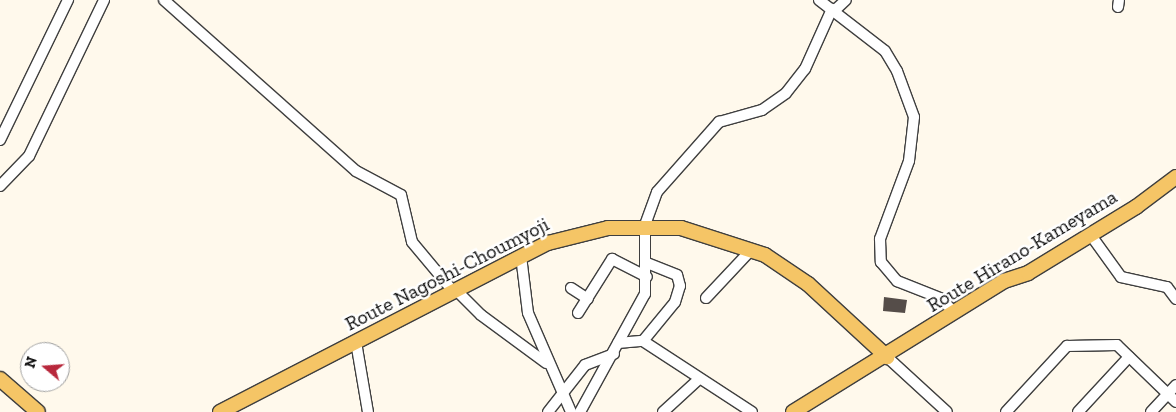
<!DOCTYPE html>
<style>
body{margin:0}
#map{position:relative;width:1176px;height:412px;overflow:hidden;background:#fff9ec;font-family:"Zilla Slab",serif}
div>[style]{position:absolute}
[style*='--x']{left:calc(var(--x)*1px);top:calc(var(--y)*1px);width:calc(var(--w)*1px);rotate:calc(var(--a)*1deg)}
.building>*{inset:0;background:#554d49}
.roads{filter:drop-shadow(1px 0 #3f3f3f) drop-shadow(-1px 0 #3f3f3f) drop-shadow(0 1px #3f3f3f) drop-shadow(0 -1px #3f3f3f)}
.minor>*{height:10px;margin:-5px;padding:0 5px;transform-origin:5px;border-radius:5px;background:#fff}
.major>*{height:14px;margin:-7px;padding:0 7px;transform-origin:7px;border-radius:7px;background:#f5c566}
span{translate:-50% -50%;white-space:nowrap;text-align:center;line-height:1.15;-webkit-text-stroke:5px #fff;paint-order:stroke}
.street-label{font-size:20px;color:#0c0c0c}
.north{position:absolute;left:20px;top:342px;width:50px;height:50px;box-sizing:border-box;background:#fff;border:1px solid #9e9e9e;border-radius:50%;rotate:288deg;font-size:14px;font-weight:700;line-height:20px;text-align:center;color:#0c0c0c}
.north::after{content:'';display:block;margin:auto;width:18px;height:22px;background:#b8283c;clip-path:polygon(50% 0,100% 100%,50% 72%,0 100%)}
</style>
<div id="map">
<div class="building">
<div style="clip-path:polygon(884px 297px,907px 300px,905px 313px,883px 311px)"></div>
</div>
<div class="roads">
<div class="minor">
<div style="--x:164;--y:0;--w:257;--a:41.7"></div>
<div style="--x:356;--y:171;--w:51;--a:28.1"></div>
<div style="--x:401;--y:195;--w:48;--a:76.8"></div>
<div style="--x:412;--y:242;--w:64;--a:50.1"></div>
<div style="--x:819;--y:0;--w:83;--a:37.7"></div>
<div style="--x:885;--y:51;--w:23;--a:59"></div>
<div style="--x:897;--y:71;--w:49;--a:69.7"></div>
<div style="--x:914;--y:117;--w:44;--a:96.5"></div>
<div style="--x:909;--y:161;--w:83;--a:110.4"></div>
<div style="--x:880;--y:239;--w:23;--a:88"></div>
<div style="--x:881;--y:262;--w:25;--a:50"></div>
<div style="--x:897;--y:281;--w:46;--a:21.6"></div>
<div style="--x:940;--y:298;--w:21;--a:45"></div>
<div style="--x:1118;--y:7;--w:7;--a:-82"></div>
<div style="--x:834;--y:11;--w:16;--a:-43"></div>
<div style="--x:0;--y:140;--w:156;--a:-64.1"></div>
<div style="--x:0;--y:186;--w:42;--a:-46"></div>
<div style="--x:29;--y:156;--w:173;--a:-64.3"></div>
<div style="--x:1090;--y:234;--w:53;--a:54.2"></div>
<div style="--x:1121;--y:277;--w:47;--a:12.3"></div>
<div style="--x:1167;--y:287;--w:15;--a:53"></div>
<div style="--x:521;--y:256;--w:57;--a:83"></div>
<div style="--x:528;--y:313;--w:108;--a:66.5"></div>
<div style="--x:571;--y:288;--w:20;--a:33"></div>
<div style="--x:456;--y:290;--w:35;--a:45"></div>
<div style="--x:481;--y:315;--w:81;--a:36.4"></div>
<div style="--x:706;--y:298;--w:67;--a:-46.8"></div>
<div style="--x:578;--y:313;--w:64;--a:-57.8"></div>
<div style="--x:612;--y:259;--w:39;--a:27"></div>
<div style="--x:643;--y:341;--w:130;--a:33.1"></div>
<div style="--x:356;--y:342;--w:71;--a:80.3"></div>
<div style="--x:618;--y:343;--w:25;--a:-5"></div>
<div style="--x:643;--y:341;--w:50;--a:-50.6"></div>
<div style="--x:675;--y:302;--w:17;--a:-73"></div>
<div style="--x:680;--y:286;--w:11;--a:-105"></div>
<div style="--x:677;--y:275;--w:32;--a:-158"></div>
<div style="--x:887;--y:357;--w:81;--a:42.5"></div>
<div style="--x:548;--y:412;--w:60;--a:-51.8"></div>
<div style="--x:585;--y:365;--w:31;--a:-21"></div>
<div style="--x:580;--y:412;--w:135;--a:-61.2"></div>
<div style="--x:645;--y:294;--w:69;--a:-90"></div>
<div style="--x:645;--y:225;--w:35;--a:-70"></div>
<div style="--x:657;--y:192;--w:94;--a:-48.5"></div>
<div style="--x:719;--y:122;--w:45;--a:-15.6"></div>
<div style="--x:762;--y:110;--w:29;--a:-35"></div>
<div style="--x:786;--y:93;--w:31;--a:-52"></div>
<div style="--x:805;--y:69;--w:66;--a:-65.8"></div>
<div style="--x:663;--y:412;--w:49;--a:-42.5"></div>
<div style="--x:1006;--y:412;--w:90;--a:-47.3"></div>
<div style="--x:1067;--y:346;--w:50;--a:-1.1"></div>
<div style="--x:1117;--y:345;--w:82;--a:44"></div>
<div style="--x:1078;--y:412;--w:75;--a:-47.2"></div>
<div style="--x:1151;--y:412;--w:37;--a:-47"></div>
</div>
<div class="major">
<div style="--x:0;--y:379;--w:50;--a:41"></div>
<div style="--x:220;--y:412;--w:369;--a:-27.3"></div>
<div style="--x:548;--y:243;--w:62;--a:-14"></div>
<div style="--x:608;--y:228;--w:73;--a:0"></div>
<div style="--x:681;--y:228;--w:88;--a:17.8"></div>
<div style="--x:765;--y:255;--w:52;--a:34"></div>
<div style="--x:808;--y:284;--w:108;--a:42.7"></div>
<div style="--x:793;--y:412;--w:248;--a:-31.8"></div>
<div style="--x:1004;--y:281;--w:25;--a:-18"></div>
<div style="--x:1028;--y:273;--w:127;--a:-31.4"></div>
<div style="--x:1136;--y:207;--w:50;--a:-36.9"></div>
</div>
</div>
<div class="street-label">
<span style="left:1022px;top:251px;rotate:-31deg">Route Hirano-Kameyama</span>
<span style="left:447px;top:274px;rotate:-27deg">Route Nagoshi-Choumyoji</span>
</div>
<div class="north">N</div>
</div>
